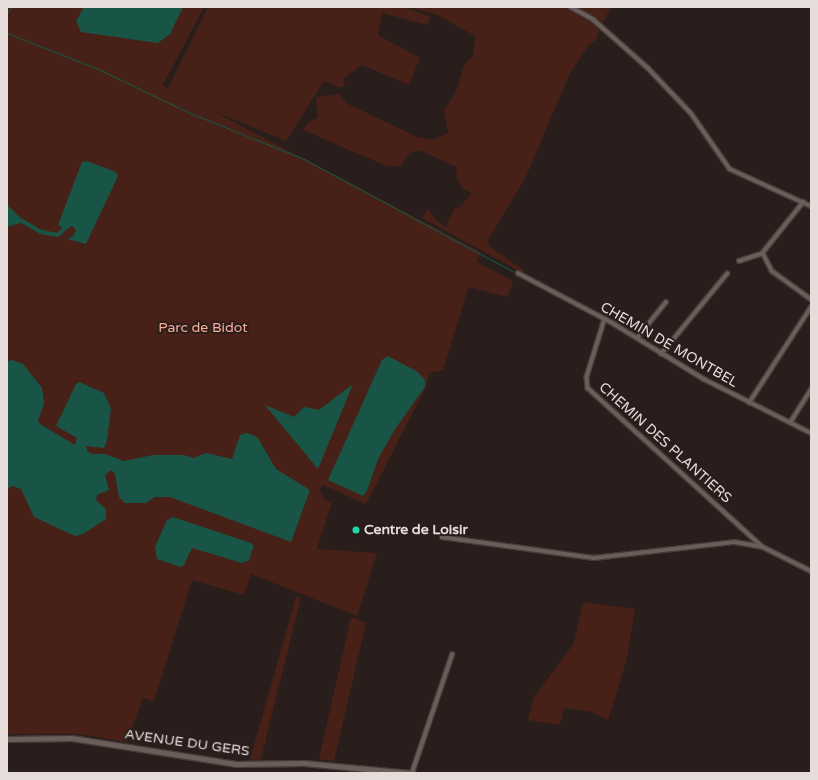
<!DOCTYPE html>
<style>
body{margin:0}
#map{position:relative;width:818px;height:780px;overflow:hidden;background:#291e1b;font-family:"Varela Round",sans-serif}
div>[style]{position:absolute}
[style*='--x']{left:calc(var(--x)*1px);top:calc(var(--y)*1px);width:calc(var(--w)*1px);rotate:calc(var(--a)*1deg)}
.green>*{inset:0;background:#472117}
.water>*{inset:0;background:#185546}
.stream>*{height:1px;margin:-0.5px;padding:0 0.5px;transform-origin:0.5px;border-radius:0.5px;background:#185546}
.canal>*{height:4px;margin:-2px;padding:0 2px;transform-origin:2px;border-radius:2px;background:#185546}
.roads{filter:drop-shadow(1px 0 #453b39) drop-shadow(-1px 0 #453b39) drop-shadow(0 1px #453b39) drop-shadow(0 -1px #453b39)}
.street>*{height:3.5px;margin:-1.75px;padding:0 1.75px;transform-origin:1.75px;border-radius:1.75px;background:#6b5d59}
.secondary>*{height:4.5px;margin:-2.25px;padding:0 2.25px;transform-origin:2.25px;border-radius:2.25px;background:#6b5d59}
.dots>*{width:11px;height:11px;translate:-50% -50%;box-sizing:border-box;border:2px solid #291e1b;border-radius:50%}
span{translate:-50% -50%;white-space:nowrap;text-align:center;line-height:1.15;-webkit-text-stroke:4px #291e1b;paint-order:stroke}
.park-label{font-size:14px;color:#f8ab96}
.street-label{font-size:14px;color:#e6dddb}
.poi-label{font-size:14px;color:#e6dddb;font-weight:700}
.left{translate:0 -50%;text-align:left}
.frame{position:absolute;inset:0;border:8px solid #e6dddb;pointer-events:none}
</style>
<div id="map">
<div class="green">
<div style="clip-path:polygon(7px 7px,204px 7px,163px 85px,168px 88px,208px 7px,405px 7px,431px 17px,427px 25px,382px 13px,378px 35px,420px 58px,409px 85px,362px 65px,343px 79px,345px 85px,341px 88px,324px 81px,286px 141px,211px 110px,481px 252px,477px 262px,513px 281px,508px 297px,469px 287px,474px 270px,443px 370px,429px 373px,427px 385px,366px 504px,322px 485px,320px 490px,324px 500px,332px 502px,317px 549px,377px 553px,357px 616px,251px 574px,244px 595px,192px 580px,154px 701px,143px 698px,127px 742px,79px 734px,7px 734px)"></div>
<div style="clip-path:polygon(408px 7px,565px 7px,600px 28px,596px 40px,589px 45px,570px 73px,525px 179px,487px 241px,490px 247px,525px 271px,519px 271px,422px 218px,428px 209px,438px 222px,446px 227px,454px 209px,460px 207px,472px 193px,463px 189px,457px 179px,456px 167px,420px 150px,410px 153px,400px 166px,387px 166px,303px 130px,308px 122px,318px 118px,316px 97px,340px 94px,346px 103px,417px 137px,432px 140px,448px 133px,444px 110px,456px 92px,464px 65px,473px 56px,475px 36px,438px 15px)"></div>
<div style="clip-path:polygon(576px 7px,611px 7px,602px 24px)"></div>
<div style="clip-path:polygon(296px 596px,301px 598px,261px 759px,250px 760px)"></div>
<div style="clip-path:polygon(583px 602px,635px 609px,626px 662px,608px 720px,592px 712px,564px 708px,560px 725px,528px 720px,534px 697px,574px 643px)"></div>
<div style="clip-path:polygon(351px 617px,366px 623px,334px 761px,319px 759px)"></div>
</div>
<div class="water">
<div style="clip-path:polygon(84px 7px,183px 7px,170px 34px,158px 43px,81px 32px,76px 21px)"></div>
<div style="clip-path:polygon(87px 161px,116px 172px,118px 176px,86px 244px,67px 239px,73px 236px,76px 230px,72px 226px,66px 230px,58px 225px,82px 162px)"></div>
<div style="clip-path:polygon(7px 205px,22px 219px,20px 223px,7px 227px)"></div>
<div style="clip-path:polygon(388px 356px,418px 372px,425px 380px,425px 387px,395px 429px,378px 459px,367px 491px,363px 496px,328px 480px,382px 360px)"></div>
<div style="clip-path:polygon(12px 360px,23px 364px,42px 388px,44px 404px,38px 420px,40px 424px,75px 445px,77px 438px,56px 426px,76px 384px,79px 382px,104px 393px,111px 409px,107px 440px,104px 448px,86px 446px,87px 451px,92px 454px,105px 454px,124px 461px,153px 455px,184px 455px,193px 458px,206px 453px,232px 459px,240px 435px,247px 433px,257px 437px,276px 469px,310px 490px,291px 542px,170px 497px,155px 497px,146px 503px,125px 503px,119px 497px,115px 474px,111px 470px,105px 475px,109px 490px,97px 495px,96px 500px,106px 509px,106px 519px,83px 534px,75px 536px,34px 517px,21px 489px,12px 486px,7px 489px,7px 361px)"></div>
<div style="clip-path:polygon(353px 384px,318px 469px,265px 405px,294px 417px,304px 407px,319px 410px)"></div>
<div style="clip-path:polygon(173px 517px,251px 543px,254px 546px,249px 560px,242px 563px,192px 548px,184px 565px,180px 567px,157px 559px,155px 547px,167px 520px)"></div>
</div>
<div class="stream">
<div style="--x:7;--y:13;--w:7;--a:-56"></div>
<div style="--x:7;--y:33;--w:98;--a:21.6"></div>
<div style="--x:98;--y:69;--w:102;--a:25.6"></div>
<div style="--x:190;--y:113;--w:123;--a:22"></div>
<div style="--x:304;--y:159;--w:238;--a:28.3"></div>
</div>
<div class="canal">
<div style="--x:22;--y:221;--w:22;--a:30"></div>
<div style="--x:41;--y:232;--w:17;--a:10"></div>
<div style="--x:58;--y:235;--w:8;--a:-45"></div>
</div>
<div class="roads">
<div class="street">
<div style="--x:571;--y:7;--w:26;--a:29"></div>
<div style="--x:594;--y:20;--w:72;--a:41.6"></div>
<div style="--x:648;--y:68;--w:62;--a:46.3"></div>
<div style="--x:691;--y:113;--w:68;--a:55.1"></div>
<div style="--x:730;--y:169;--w:89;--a:24.6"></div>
<div style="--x:804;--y:202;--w:65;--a:128.8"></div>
<div style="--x:763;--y:253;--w:20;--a:63"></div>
<div style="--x:772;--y:271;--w:48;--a:35.7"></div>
<div style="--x:739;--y:261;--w:25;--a:-18"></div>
<div style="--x:518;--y:273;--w:105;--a:27.8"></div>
<div style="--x:611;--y:322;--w:109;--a:31.5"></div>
<div style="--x:704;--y:379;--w:120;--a:26.8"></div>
<div style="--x:605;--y:319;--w:61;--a:107.2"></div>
<div style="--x:587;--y:377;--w:11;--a:85"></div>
<div style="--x:588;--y:388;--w:236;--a:42.3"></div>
<div style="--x:637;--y:338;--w:46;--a:-51.1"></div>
<div style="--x:661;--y:354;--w:104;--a:-50.5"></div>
<div style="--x:749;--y:403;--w:114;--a:-57.1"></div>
<div style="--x:790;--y:423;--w:40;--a:-58"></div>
<div style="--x:442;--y:537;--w:153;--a:7.9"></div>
<div style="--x:594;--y:558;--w:142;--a:-6.5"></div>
<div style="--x:735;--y:542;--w:28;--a:10"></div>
<div style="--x:763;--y:547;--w:54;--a:26.6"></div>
<div style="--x:412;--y:773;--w:125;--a:-71.3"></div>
</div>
<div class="secondary">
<div style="--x:7;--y:739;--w:65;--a:-0.9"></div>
<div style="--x:72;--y:738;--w:166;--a:9"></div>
<div style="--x:236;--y:764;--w:68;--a:-0.8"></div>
<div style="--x:304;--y:763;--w:107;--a:5.3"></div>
</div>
</div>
<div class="dots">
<div style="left:356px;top:530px;background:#22d5af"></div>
</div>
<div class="park-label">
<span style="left:203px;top:328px">Parc de Bidot</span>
</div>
<div class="street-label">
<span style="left:669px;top:345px;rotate:30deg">CHEMIN DE MONTBEL</span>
<span style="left:665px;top:443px;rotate:42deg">CHEMIN DES PLANTIERS</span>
<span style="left:187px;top:743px;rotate:8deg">AVENUE DU GERS</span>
</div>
<div class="poi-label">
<span class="left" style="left:364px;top:530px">Centre de Loisir</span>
</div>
<div class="frame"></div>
</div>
